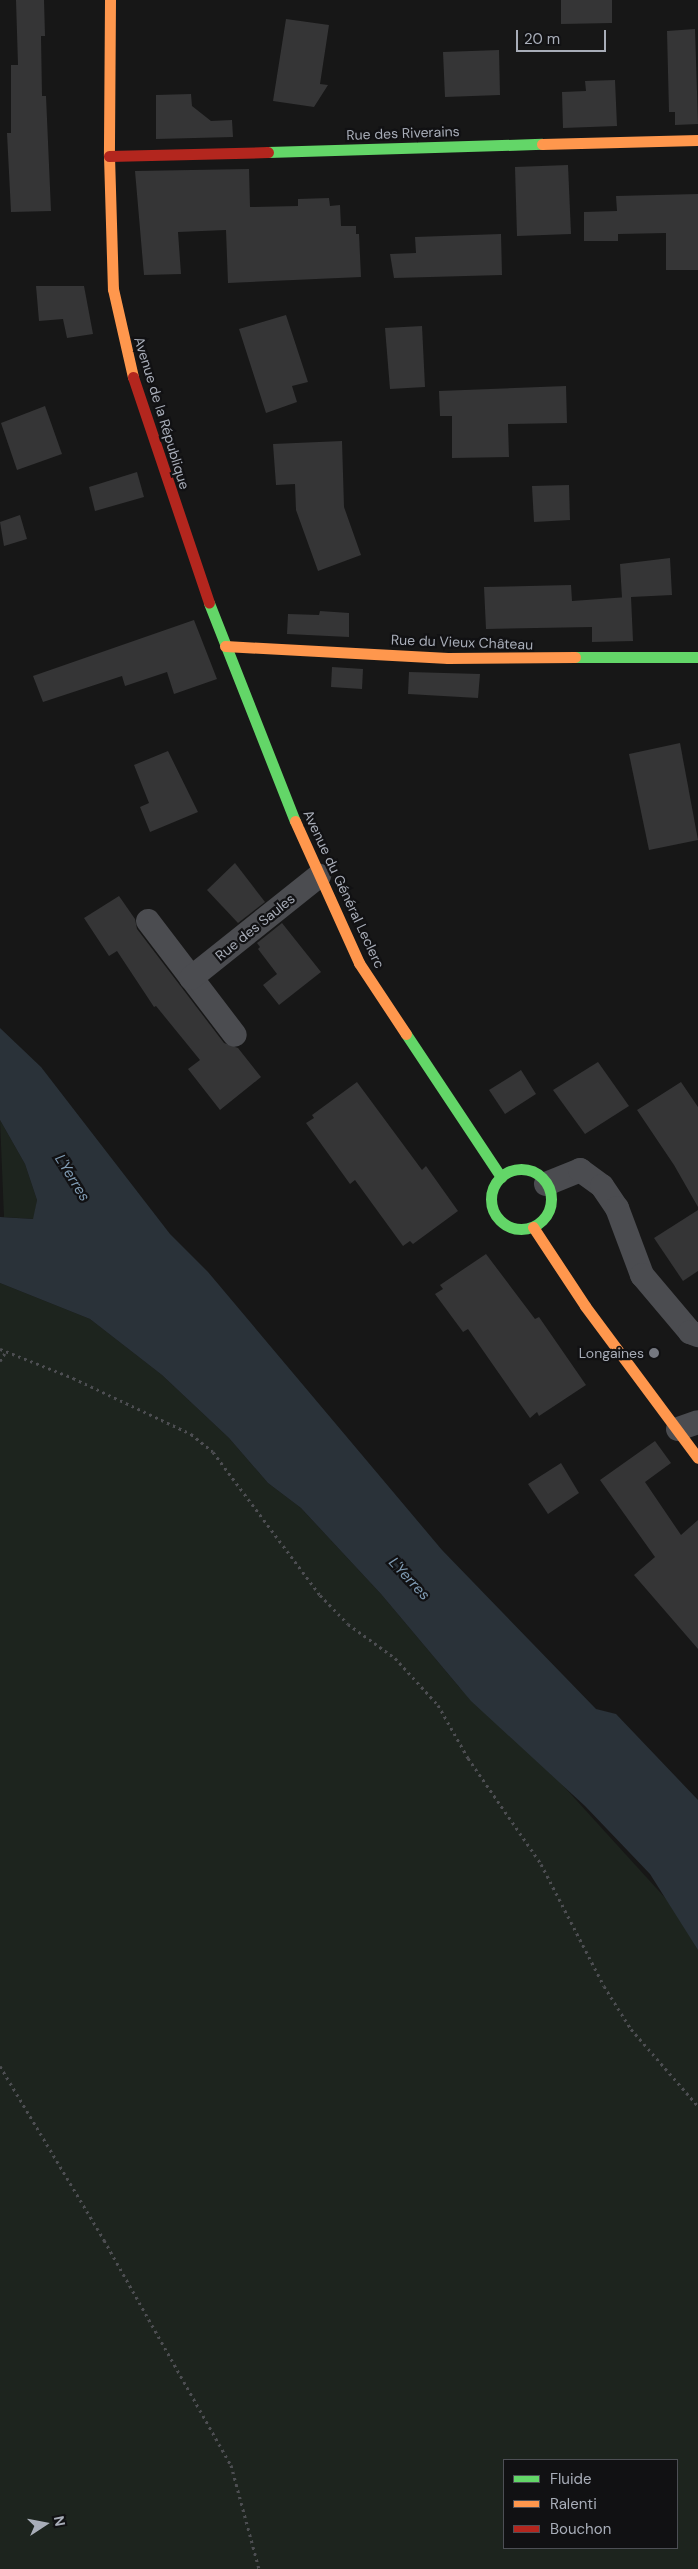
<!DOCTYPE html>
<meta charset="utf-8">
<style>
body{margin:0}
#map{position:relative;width:698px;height:2569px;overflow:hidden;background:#171717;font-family:"DM Sans",sans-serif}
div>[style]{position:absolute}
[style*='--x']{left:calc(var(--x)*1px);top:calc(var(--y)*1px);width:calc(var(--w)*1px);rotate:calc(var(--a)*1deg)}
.green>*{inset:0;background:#1d241e}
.water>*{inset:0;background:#2a3239}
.building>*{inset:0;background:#353536}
.path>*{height:3px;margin-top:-1.5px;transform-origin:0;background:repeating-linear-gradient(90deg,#4d4e52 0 2.5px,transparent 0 6.5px)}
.street>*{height:24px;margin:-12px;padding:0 12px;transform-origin:12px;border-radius:12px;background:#4b4c50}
.fast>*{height:11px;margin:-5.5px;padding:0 5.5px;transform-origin:5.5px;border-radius:5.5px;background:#63d668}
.fast>.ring{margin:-5.5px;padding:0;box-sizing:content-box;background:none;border:11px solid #63d668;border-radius:50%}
.slow>*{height:11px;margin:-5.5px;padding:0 5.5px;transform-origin:5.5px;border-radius:5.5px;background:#ff974d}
.jam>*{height:11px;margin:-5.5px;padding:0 5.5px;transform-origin:5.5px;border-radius:5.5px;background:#b3261e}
.dots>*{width:14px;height:14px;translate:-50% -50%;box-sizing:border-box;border:2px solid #111113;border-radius:50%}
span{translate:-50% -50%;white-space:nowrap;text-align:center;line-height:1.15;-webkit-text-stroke:4.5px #111113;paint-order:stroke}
.street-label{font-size:14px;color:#a8adb8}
.poi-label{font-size:14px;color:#a8adb8}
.right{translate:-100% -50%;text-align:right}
.water-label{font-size:15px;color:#7f9bb3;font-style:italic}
.legend{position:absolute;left:503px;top:2459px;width:175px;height:90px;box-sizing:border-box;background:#111113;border:1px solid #4d4f55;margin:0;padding:6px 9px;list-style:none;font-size:15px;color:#a8adb8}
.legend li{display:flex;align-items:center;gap:10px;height:25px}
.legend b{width:25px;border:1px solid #4d4f55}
.north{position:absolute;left:20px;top:2499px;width:50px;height:50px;-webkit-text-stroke:4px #111113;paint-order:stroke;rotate:79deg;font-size:14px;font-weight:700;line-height:20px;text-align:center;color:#a8adb8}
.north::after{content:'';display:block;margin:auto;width:18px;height:22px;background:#a8adb8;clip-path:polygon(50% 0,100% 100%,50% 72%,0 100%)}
.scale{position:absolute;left:516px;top:30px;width:90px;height:22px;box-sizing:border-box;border:2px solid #a8adb8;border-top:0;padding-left:6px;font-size:15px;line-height:18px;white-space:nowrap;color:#a8adb8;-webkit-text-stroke:4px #111113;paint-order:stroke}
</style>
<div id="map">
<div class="green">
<div style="clip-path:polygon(0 1120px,25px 1164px,37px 1200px,34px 1219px,4px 1217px)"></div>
<div style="clip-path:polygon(evenodd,0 1283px,90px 1319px,162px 1375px,229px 1438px,268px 1483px,301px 1508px,381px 1594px,460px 1688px,458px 1670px,698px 1934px,698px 2569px,0 2569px,0 1283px,504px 2460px,677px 2460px,677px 2548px,504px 2548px,504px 2460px)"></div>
</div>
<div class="water">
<div style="clip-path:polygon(0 1028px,41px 1067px,170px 1234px,208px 1272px,442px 1550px,596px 1709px,616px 1714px,698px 1800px,698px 1950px,650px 1874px,585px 1806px,471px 1701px,381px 1594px,301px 1508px,268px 1483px,229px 1438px,162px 1375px,90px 1319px,0 1283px,0 1217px,33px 1219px,37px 1200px,25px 1164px,0 1120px)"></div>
</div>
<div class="building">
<div style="clip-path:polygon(16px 0,44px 0,45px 36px,41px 36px,42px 96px,46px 96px,51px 211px,11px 212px,7px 133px,11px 133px,11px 65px,18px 65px)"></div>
<div style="clip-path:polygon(561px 0,612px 0,612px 23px,561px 24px)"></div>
<div style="clip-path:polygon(286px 19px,329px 25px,320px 84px,328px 85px,314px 107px,273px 101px)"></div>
<div style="clip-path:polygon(695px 29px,698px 124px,675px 125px,675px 112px,669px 112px,667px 31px)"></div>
<div style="clip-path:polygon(499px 50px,500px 95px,445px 97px,443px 52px)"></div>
<div style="clip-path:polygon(615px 80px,617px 126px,563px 128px,562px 92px,586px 91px,585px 81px)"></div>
<div style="clip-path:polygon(191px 94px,192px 106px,211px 121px,232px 120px,233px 137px,156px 139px,156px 95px)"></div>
<div style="clip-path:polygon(568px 165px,571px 234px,517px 236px,515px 167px)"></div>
<div style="clip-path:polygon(249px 169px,250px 207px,298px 206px,298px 199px,329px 198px,330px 206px,340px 205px,341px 226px,356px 226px,356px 234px,359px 234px,361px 277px,228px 283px,226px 230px,178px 232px,181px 274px,144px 275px,135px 171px)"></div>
<div style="clip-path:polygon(698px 194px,698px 270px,666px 270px,666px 233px,618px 234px,618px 241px,584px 241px,584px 212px,617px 211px,616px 196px)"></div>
<div style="clip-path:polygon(501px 234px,502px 275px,394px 278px,390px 254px,416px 253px,415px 237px)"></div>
<div style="clip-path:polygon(36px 286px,84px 286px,93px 334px,67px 338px,63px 319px,39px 321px)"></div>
<div style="clip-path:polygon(286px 315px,308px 382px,292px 386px,297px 402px,266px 413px,239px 329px)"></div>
<div style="clip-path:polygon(422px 326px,425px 387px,390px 389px,385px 328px)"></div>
<div style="clip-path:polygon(566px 386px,567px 423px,508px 424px,509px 457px,452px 458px,452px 416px,440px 416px,439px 391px)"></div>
<div style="clip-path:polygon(45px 406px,62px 454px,17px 470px,1px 423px)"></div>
<div style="clip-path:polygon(342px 441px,344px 507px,361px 555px,318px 571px,296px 510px,295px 484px,276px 485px,273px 444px)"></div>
<div style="clip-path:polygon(137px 472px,144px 497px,95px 511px,89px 487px)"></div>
<div style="clip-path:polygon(569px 485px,570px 520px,534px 522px,532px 486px)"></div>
<div style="clip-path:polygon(20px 515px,27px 539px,4px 546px,0 522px)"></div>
<div style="clip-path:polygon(670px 558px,672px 595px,631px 597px,633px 641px,592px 642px,592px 627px,486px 629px,484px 587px,571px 585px,572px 601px,628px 597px,622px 598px,620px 564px)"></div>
<div style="clip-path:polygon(320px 611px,349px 613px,349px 637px,287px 634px,288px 614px,319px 615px)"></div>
<div style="clip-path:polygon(194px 620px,217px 679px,174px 694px,167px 672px,125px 686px,122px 676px,43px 702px,33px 676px)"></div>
<div style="clip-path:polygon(332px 667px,363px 669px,362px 689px,331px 687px)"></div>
<div style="clip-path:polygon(409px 672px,480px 674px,478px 698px,408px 694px)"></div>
<div style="clip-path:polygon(680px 743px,698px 840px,649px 850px,629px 754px)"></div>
<div style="clip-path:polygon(168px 751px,198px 812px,150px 832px,140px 807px,149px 803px,134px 765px)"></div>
<div style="clip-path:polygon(235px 863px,265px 902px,238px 923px,207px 890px)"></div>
<div style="clip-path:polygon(119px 896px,135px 919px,137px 929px,224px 1043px,238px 1048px,261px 1077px,220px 1110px,188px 1069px,200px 1060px,156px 1006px,154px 1007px,117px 951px,109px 956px,84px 918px)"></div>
<div style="clip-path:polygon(282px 923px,321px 972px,279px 1005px,263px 985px,277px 974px,258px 949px,260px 947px,257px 943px)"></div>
<div style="clip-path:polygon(598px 1062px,629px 1106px,585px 1134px,553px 1090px)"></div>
<div style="clip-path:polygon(521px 1070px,536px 1094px,505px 1114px,489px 1090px)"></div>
<div style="clip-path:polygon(357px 1082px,422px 1170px,426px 1166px,458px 1211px,413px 1244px,410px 1241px,403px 1246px,355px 1180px,350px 1184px,306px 1123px,314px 1118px,312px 1115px)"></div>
<div style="clip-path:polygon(681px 1082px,698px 1107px,698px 1207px,674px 1165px,637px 1110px)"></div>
<div style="clip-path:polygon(698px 1210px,698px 1271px,683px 1281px,654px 1238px)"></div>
<div style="clip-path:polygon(486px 1254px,535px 1319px,539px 1317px,586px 1385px,539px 1416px,537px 1412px,530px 1418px,468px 1329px,463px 1332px,435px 1294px,443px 1289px,440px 1285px)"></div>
<div style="clip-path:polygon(655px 1441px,671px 1463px,645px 1482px,681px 1535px,698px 1520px,698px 1649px,634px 1575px,655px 1557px,600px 1480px)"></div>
<div style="clip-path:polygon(561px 1463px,579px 1493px,548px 1514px,528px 1484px)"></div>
</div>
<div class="path">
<div style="--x:0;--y:1349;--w:79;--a:21.7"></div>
<div style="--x:73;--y:1378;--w:131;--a:25.4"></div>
<div style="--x:191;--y:1434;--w:28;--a:39"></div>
<div style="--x:213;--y:1452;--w:179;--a:53.2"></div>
<div style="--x:320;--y:1595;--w:40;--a:46"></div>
<div style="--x:348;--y:1624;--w:58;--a:35.9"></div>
<div style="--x:395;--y:1658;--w:64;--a:47.5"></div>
<div style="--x:438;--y:1705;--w:61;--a:60.5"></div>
<div style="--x:468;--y:1758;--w:129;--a:55.4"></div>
<div style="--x:541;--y:1864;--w:137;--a:62.7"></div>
<div style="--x:604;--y:1986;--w:51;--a:57.9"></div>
<div style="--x:631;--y:2029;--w:102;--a:49"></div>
<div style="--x:0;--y:1361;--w:9;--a:-58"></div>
<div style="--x:0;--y:2066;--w:203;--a:59.1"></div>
<div style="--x:104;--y:2240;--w:258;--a:60.6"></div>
<div style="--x:231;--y:2465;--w:108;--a:74.9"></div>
</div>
<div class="street">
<div style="--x:148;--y:921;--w:143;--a:52.7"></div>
<div style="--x:191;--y:978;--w:164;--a:-38.6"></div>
<div style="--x:546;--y:1184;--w:37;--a:-22"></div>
<div style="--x:580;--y:1170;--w:27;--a:36"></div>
<div style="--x:602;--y:1186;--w:27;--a:56"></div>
<div style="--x:617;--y:1208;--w:72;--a:69.5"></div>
<div style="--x:642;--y:1275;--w:75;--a:49.9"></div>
<div style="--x:690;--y:1332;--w:9;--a:21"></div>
<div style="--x:678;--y:1429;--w:21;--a:-19"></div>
</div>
<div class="fast">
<div style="--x:268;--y:152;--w:274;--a:-1.7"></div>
<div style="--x:209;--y:603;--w:234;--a:68.5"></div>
<div style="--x:575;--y:657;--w:123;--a:0"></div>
<div style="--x:406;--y:1034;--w:172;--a:56.4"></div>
<div class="ring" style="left:491px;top:1169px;width:49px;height:49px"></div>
</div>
<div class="slow">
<div style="--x:110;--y:0;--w:156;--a:90.4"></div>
<div style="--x:109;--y:156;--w:133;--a:88.3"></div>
<div style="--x:113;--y:289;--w:90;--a:77.2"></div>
<div style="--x:542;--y:144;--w:156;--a:-1.5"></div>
<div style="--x:225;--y:646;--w:223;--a:3.1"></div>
<div style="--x:448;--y:658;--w:127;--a:-0.5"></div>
<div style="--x:295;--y:821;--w:156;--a:65.7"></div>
<div style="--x:359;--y:963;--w:85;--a:56.5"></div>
<div style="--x:533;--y:1227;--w:95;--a:56.6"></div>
<div style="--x:585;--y:1306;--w:189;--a:53.4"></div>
</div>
<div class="jam">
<div style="--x:109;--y:156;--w:159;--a:-1.4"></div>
<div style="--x:133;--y:377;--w:238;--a:71.4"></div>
</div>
<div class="dots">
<div style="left:654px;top:1353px;background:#757880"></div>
</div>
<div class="street-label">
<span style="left:403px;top:133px;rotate:-2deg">Rue des Riverains</span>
<span style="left:162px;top:413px;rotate:73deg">Avenue de la République</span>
<span style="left:462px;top:642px;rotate:2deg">Rue du Vieux Château</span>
<span style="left:344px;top:889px;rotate:65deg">Avenue du Général Leclerc</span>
<span style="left:255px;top:927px;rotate:-39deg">Rue des Saules</span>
</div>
<div class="poi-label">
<span class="right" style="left:644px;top:1353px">Longaines</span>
</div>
<div class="water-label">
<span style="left:72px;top:1178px;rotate:58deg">L'Yerres</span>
<span style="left:409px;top:1579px;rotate:47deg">L'Yerres</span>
</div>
<ul class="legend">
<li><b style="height:6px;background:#63d668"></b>Fluide</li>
<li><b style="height:6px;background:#ff974d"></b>Ralenti</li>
<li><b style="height:6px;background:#b3261e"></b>Bouchon</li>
</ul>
<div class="north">N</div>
<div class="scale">20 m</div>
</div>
